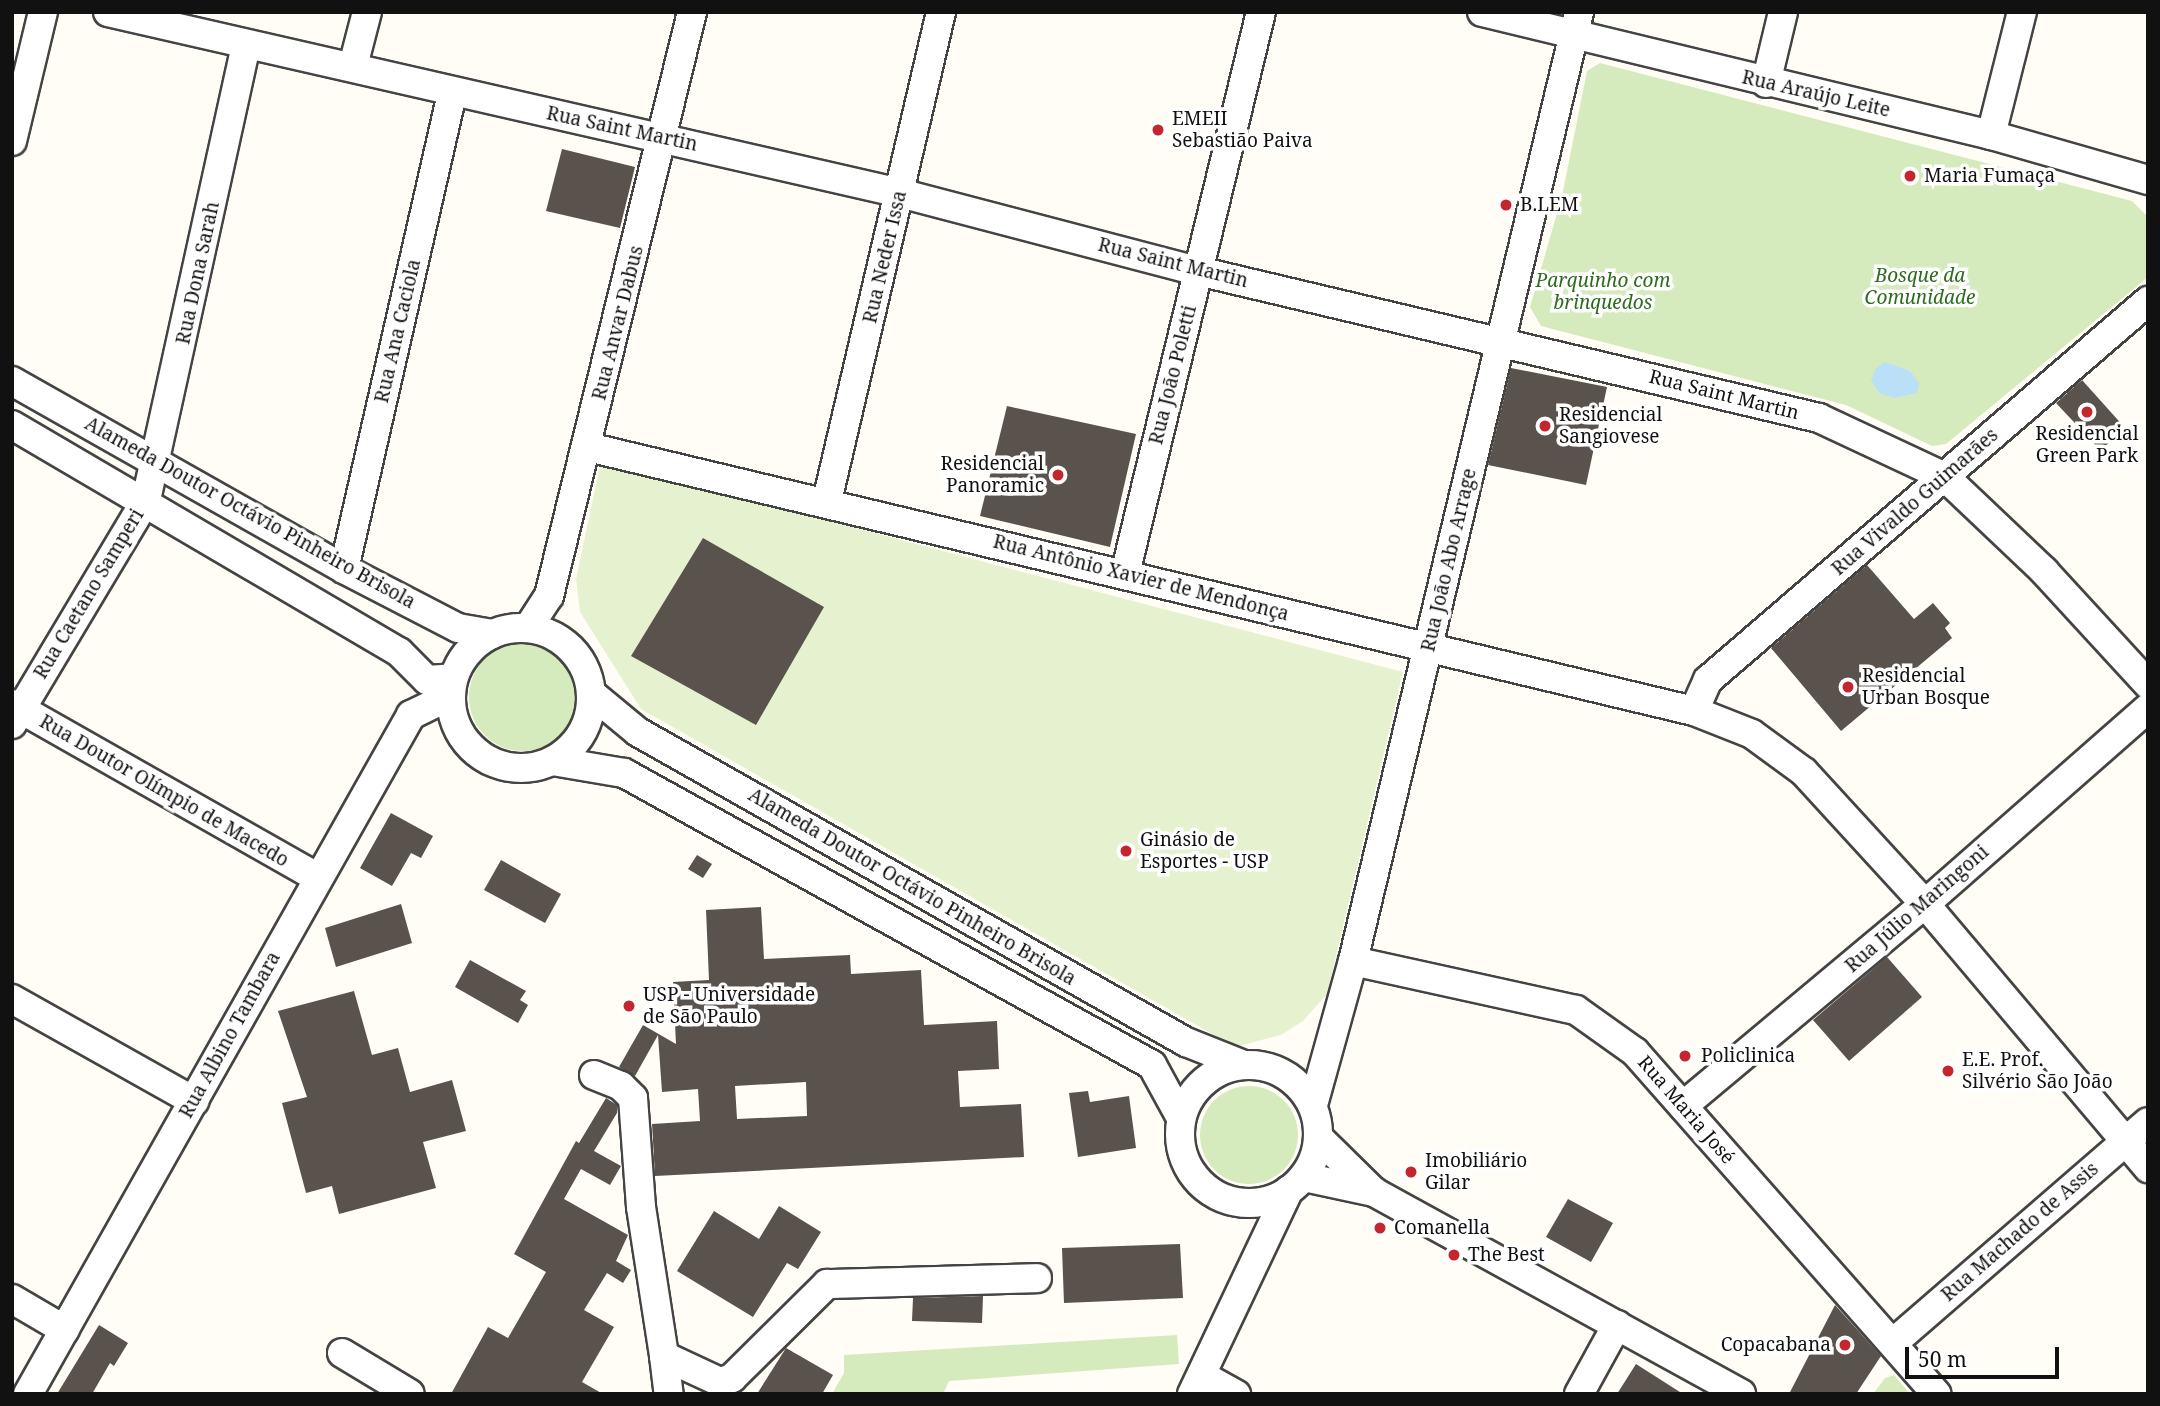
<!DOCTYPE html>
<meta charset="utf-8">
<style>
body{margin:0}
#map{position:relative;width:2160px;height:1406px;overflow:hidden;background:#fffdf5;font-family:"Noto Serif",serif}
div>[style]{position:absolute}
[style*='--x']{left:calc(var(--x)*1px);top:calc(var(--y)*1px);width:calc(var(--w)*1px);rotate:calc(var(--a)*1deg)}
.green>*{inset:0;background:#d5ebbd}
.round{border-radius:50%}
.pitch>*{inset:0;background:#e6f2cf}
.water>*{inset:0;background:#b9e0f7}
.building>*{inset:0;background:#5a524d}
.roads{filter:drop-shadow(2px 0 #444) drop-shadow(-2px 0 #444) drop-shadow(0 2px #444) drop-shadow(0 -2px #444)}
.minor>*{height:28px;margin:-14px;padding:0 14px;transform-origin:14px;border-radius:14px;background:#fff}
.minor>.ring{margin:-14px;padding:0;box-sizing:content-box;background:none;border:28px solid #fff;border-radius:50%}
.dots>*{width:19px;height:19px;translate:-50% -50%;box-sizing:border-box;border:4px solid #fff;border-radius:50%}
span{translate:-50% -50%;white-space:nowrap;text-align:center;line-height:1.15;-webkit-text-stroke:7px #fff;paint-order:stroke}
.street-label{font-size:19px;color:#111}
.poi-label{font-size:19px;color:#111}
.left{translate:0 -50%;text-align:left}
.right{translate:-100% -50%;text-align:right}
.park-label{font-size:19px;color:#2f6b1f;font-style:italic}
.frame{position:absolute;inset:0;border:14px solid #111;pointer-events:none}
.scale{position:absolute;left:1905px;top:1347px;width:154px;height:32px;box-sizing:border-box;border:4px solid #111;border-top:0;padding-left:9px;font-size:21px;line-height:24px;white-space:nowrap;color:#111;-webkit-text-stroke:5px #fff;paint-order:stroke}
</style>
<div id="map">
<div class="green">
<div style="clip-path:polygon(1600px 63px,2132px 201px,2148px 217px,2148px 277px,1946px 444px,1932px 446px,1846px 405px,1541px 326px,1530px 307px,1562px 196px,1587px 71px)"></div>
<div class="round" style="left:469px;top:643px;width:108px;height:108px"></div>
<div class="round" style="left:1200px;top:1086px;width:98px;height:98px"></div>
<div style="clip-path:polygon(1177px 1335px,1179px 1364px,949px 1381px,943px 1394px,832px 1394px,844px 1373px,844px 1355px)"></div>
<div style="clip-path:polygon(1894px 1375px,1910px 1394px,1873px 1394px,1885px 1378px)"></div>
</div>
<div class="pitch">
<div style="clip-path:polygon(601px 461px,1403px 672px,1327px 994px,1303px 1021px,1281px 1035px,1235px 1047px,641px 709px,580px 612px,576px 579px)"></div>
</div>
<div class="water">
<div style="clip-path:polygon(1885px 362px,1910px 371px,1919px 383px,1917px 393px,1894px 398px,1879px 393px,1871px 380px,1876px 368px)"></div>
</div>
<div class="building">
<div style="clip-path:polygon(562px 149px,635px 167px,620px 228px,546px 211px)"></div>
<div style="clip-path:polygon(1511px 368px,1607px 387px,1586px 485px,1488px 465px)"></div>
<div style="clip-path:polygon(2082px 380px,2126px 429px,2100px 450px,2056px 403px)"></div>
<div style="clip-path:polygon(1007px 406px,1136px 434px,1110px 547px,980px 516px)"></div>
<div style="clip-path:polygon(703px 538px,824px 607px,756px 725px,631px 656px)"></div>
<div style="clip-path:polygon(1867px 565px,1914px 619px,1933px 603px,1950px 623px,1945px 628px,1952px 638px,1841px 731px,1771px 648px)"></div>
<div style="clip-path:polygon(391px 813px,433px 836px,421px 858px,411px 853px,392px 886px,360px 868px)"></div>
<div style="clip-path:polygon(697px 855px,712px 864px,703px 878px,688px 869px)"></div>
<div style="clip-path:polygon(501px 860px,561px 894px,545px 923px,484px 890px)"></div>
<div style="clip-path:polygon(401px 904px,412px 943px,336px 967px,325px 928px)"></div>
<div style="clip-path:polygon(evenodd,761px 907px,764px 959px,850px 955px,851px 974px,921px 970px,924px 1025px,997px 1021px,999px 1069px,958px 1071px,960px 1107px,1021px 1104px,1024px 1157px,655px 1176px,652px 1124px,700px 1121px,698px 1089px,662px 1092px,658px 1035px,635px 1076px,619px 1067px,643px 1025px,676px 1044px,673px 982px,709px 980px,706px 910px,761px 907px,806px 1082px,807px 1116px,737px 1119px,735px 1086px,806px 1082px)"></div>
<div style="clip-path:polygon(1887px 957px,1922px 997px,1849px 1061px,1813px 1020px)"></div>
<div style="clip-path:polygon(470px 960px,526px 991px,520px 1000px,528px 1005px,518px 1023px,455px 987px)"></div>
<div style="clip-path:polygon(354px 991px,372px 1055px,398px 1048px,410px 1092px,452px 1080px,466px 1131px,423px 1142px,436px 1188px,339px 1214px,332px 1186px,306px 1193px,282px 1103px,307px 1097px,278px 1011px)"></div>
<div style="clip-path:polygon(1088px 1091px,1090px 1102px,1129px 1096px,1136px 1148px,1078px 1157px,1069px 1093px)"></div>
<div style="clip-path:polygon(606px 1098px,617px 1105px,617px 1113px,594px 1151px,621px 1166px,610px 1185px,581px 1169px,564px 1199px,628px 1235px,616px 1261px,631px 1270px,623px 1283px,607px 1273px,584px 1310px,614px 1327px,582px 1382px,603px 1394px,451px 1394px,488px 1327px,508px 1338px,546px 1272px,514px 1254px,576px 1141px,579px 1143px)"></div>
<div style="clip-path:polygon(1568px 1199px,1613px 1223px,1591px 1262px,1546px 1237px)"></div>
<div style="clip-path:polygon(779px 1206px,821px 1232px,798px 1269px,787px 1263px,753px 1317px,677px 1271px,714px 1211px,759px 1239px)"></div>
<div style="clip-path:polygon(1180px 1244px,1183px 1298px,1064px 1303px,1062px 1248px)"></div>
<div style="clip-path:polygon(983px 1296px,982px 1323px,912px 1321px,913px 1298px)"></div>
<div style="clip-path:polygon(1835px 1305px,1881px 1356px,1856px 1394px,1789px 1394px)"></div>
<div style="clip-path:polygon(99px 1325px,128px 1343px,114px 1366px,110px 1363px,92px 1394px,57px 1394px)"></div>
<div style="clip-path:polygon(786px 1348px,833px 1375px,822px 1394px,757px 1394px)"></div>
<div style="clip-path:polygon(1636px 1364px,1683px 1394px,1617px 1394px)"></div>
</div>
<div class="roads">
<div class="minor">
<div style="--x:108;--y:12;--w:812;--a:12.87"></div>
<div style="--x:900;--y:193;--w:308;--a:14.7"></div>
<div style="--x:1198;--y:271;--w:638;--a:13.32"></div>
<div style="--x:1819;--y:418;--w:139;--a:25.1"></div>
<div style="--x:1945;--y:477;--w:137;--a:43.5"></div>
<div style="--x:2044;--y:571;--w:154;--a:47.4"></div>
<div style="--x:1482;--y:12;--w:524;--a:13.59"></div>
<div style="--x:1991;--y:135;--w:163;--a:16"></div>
<div style="--x:353;--y:66;--w:56;--a:-75.5"></div>
<div style="--x:1766;--y:83;--w:73;--a:-76.5"></div>
<div style="--x:1991;--y:135;--w:127;--a:-75.9"></div>
<div style="--x:12;--y:141;--w:133;--a:-76.5"></div>
<div style="--x:12;--y:381;--w:382;--a:29.5"></div>
<div style="--x:344;--y:569;--w:128;--a:27.4"></div>
<div style="--x:458;--y:628;--w:35;--a:10"></div>
<div style="--x:12;--y:425;--w:449;--a:30.4"></div>
<div style="--x:399;--y:652;--w:40;--a:45"></div>
<div style="--x:427;--y:680;--w:26;--a:-4"></div>
<div style="--x:588;--y:447;--w:1137;--a:13.43"></div>
<div style="--x:1694;--y:711;--w:62;--a:21.6"></div>
<div style="--x:1752;--y:734;--w:64;--a:36.2"></div>
<div style="--x:1804;--y:772;--w:179;--a:47.5"></div>
<div style="--x:1925;--y:904;--w:346;--a:49.8"></div>
<div style="--x:827;--y:501;--w:502;--a:-76.88"></div>
<div style="--x:344;--y:569;--w:488;--a:-77.2"></div>
<div style="--x:1125;--y:574;--w:578;--a:-76.4"></div>
<div class="ring" style="left:451px;top:628px;width:112px;height:112px"></div>
<div style="--x:528;--y:628;--w:38;--a:-57"></div>
<div style="--x:549;--y:596;--w:601;--a:-76.24"></div>
<div style="--x:592;--y:694;--w:60;--a:39.6"></div>
<div style="--x:638;--y:732;--w:630;--a:29.5"></div>
<div style="--x:1186;--y:1042;--w:59;--a:21.8"></div>
<div style="--x:12;--y:704;--w:350;--a:29.6"></div>
<div style="--x:1694;--y:711;--w:34;--a:-66"></div>
<div style="--x:1708;--y:680;--w:581;--a:-40.74"></div>
<div style="--x:12;--y:724;--w:261;--a:-59.1"></div>
<div style="--x:146;--y:500;--w:466;--a:-77.6"></div>
<div style="--x:553;--y:761;--w:72;--a:9.6"></div>
<div style="--x:624;--y:773;--w:603;--a:28.94"></div>
<div style="--x:1152;--y:1065;--w:60;--a:61.3"></div>
<div style="--x:1353;--y:961;--w:228;--a:12.4"></div>
<div style="--x:1576;--y:1010;--w:72;--a:35.4"></div>
<div style="--x:1635;--y:1052;--w:456;--a:48.6"></div>
<div style="--x:12;--y:999;--w:209;--a:29.3"></div>
<div class="ring" style="left:1180px;top:1065px;width:110px;height:110px"></div>
<div style="--x:594;--y:1075;--w:29;--a:22"></div>
<div style="--x:621;--y:1086;--w:17;--a:45"></div>
<div style="--x:633;--y:1098;--w:109;--a:85.8"></div>
<div style="--x:641;--y:1207;--w:151;--a:81.2"></div>
<div style="--x:664;--y:1356;--w:62;--a:24.9"></div>
<div style="--x:720;--y:1382;--w:13;--a:-18"></div>
<div style="--x:732;--y:1378;--w:134;--a:-44.7"></div>
<div style="--x:827;--y:1284;--w:210;--a:-1.6"></div>
<div style="--x:1313;--y:1105;--w:149;--a:-74.5"></div>
<div style="--x:1353;--y:961;--w:976;--a:-76.6"></div>
<div style="--x:1683;--y:1106;--w:315;--a:-39.9"></div>
<div style="--x:1925;--y:904;--w:297;--a:-41.3"></div>
<div style="--x:1319;--y:1138;--w:77;--a:44.5"></div>
<div style="--x:1374;--y:1192;--w:419;--a:28.8"></div>
<div style="--x:1304;--y:1177;--w:72;--a:12.1"></div>
<div style="--x:12;--y:1299;--w:61;--a:30.3"></div>
<div style="--x:1893;--y:1343;--w:337;--a:-40.9"></div>
<div style="--x:342;--y:1353;--w:79;--a:31.1"></div>
<div style="--x:664;--y:1356;--w:38;--a:83"></div>
<div style="--x:1203;--y:1376;--w:38;--a:29"></div>
<div style="--x:28;--y:1394;--w:780;--a:-60.57"></div>
<div style="--x:411;--y:715;--w:43;--a:-26"></div>
<div style="--x:1192;--y:1394;--w:226;--a:-64.6"></div>
<div style="--x:1579;--y:1394;--w:79;--a:-61.2"></div>
</div>
</div>
<div class="dots">
<div style="left:1158px;top:130px;background:#c4262e"></div>
<div style="left:1910px;top:176px;background:#c4262e"></div>
<div style="left:1506px;top:205px;background:#c4262e"></div>
<div style="left:2087px;top:412px;background:#c4262e"></div>
<div style="left:1545px;top:426px;background:#c4262e"></div>
<div style="left:1058px;top:475px;background:#c4262e"></div>
<div style="left:1848px;top:687px;background:#c4262e"></div>
<div style="left:1126px;top:851px;background:#c4262e"></div>
<div style="left:629px;top:1006px;background:#c4262e"></div>
<div style="left:1685px;top:1056px;background:#c4262e"></div>
<div style="left:1948px;top:1071px;background:#c4262e"></div>
<div style="left:1411px;top:1172px;background:#c4262e"></div>
<div style="left:1380px;top:1228px;background:#c4262e"></div>
<div style="left:1454px;top:1255px;background:#c4262e"></div>
<div style="left:1845px;top:1345px;background:#c4262e"></div>
</div>
<div class="street-label">
<span style="left:1816px;top:94px;rotate:13deg">Rua Araújo Leite</span>
<span style="left:622px;top:129px;rotate:12deg">Rua Saint Martin</span>
<span style="left:885px;top:257px;rotate:-77deg">Rua Neder Issa</span>
<span style="left:1173px;top:263px;rotate:14deg">Rua Saint Martin</span>
<span style="left:198px;top:273px;rotate:-78deg">Rua Dona Sarah</span>
<span style="left:618px;top:323px;rotate:-76deg">Rua Anvar Dabus</span>
<span style="left:398px;top:331px;rotate:-77deg">Rua Ana Caciola</span>
<span style="left:1173px;top:375px;rotate:-76deg">Rua João Poletti</span>
<span style="left:1724px;top:395px;rotate:14deg">Rua Saint Martin</span>
<span style="left:1915px;top:502px;rotate:-41deg">Rua Vivaldo Guimarães</span>
<span style="left:250px;top:513px;rotate:29deg">Alameda Doutor Octávio Pinheiro Brisola</span>
<span style="left:1449px;top:560px;rotate:-77deg">Rua João Abo Arrage</span>
<span style="left:1141px;top:578px;rotate:14deg">Rua Antônio Xavier de Mendonça</span>
<span style="left:89px;top:594px;rotate:-59deg">Rua Caetano Samperi</span>
<span style="left:164px;top:791px;rotate:30deg">Rua Doutor Olímpio de Macedo</span>
<span style="left:912px;top:887px;rotate:30deg">Alameda Doutor Octávio Pinheiro Brisola</span>
<span style="left:1917px;top:909px;rotate:-41deg">Rua Júlio Maringoni</span>
<span style="left:230px;top:1035px;rotate:-61deg">Rua Albino Tambara</span>
<span style="left:1686px;top:1110px;rotate:49deg">Rua Maria José</span>
<span style="left:2020px;top:1232px;rotate:-41deg">Rua Machado de Assis</span>
</div>
<div class="poi-label">
<span class="left" style="left:1172px;top:130px">EMEII<br>Sebastião Paiva</span>
<span class="left" style="left:1924px;top:176px">Maria Fumaça</span>
<span class="left" style="left:1520px;top:205px">B.LEM</span>
<span class="left" style="left:1559px;top:426px">Residencial<br>Sangiovese</span>
<span style="left:2087px;top:445px">Residencial<br>Green Park</span>
<span class="right" style="left:1044px;top:475px">Residencial<br>Panoramic</span>
<span class="left" style="left:1862px;top:687px">Residencial<br>Urban Bosque</span>
<span class="left" style="left:1140px;top:851px">Ginásio de<br>Esportes - USP</span>
<span class="left" style="left:643px;top:1006px">USP - Universidade<br>de São Paulo</span>
<span class="left" style="left:1701px;top:1056px">Policlinica</span>
<span class="left" style="left:1962px;top:1071px">E.E. Prof.<br>Silvério São João</span>
<span class="left" style="left:1425px;top:1172px">Imobiliário<br>Gilar</span>
<span class="left" style="left:1394px;top:1228px">Comanella</span>
<span class="left" style="left:1468px;top:1255px">The Best</span>
<span class="right" style="left:1831px;top:1345px">Copacabana</span>
</div>
<div class="park-label">
<span style="left:1920px;top:287px">Bosque da<br>Comunidade</span>
<span style="left:1603px;top:292px">Parquinho com<br>brinquedos</span>
</div>
<div class="frame"></div>
<div class="scale">50 m</div>
</div>
